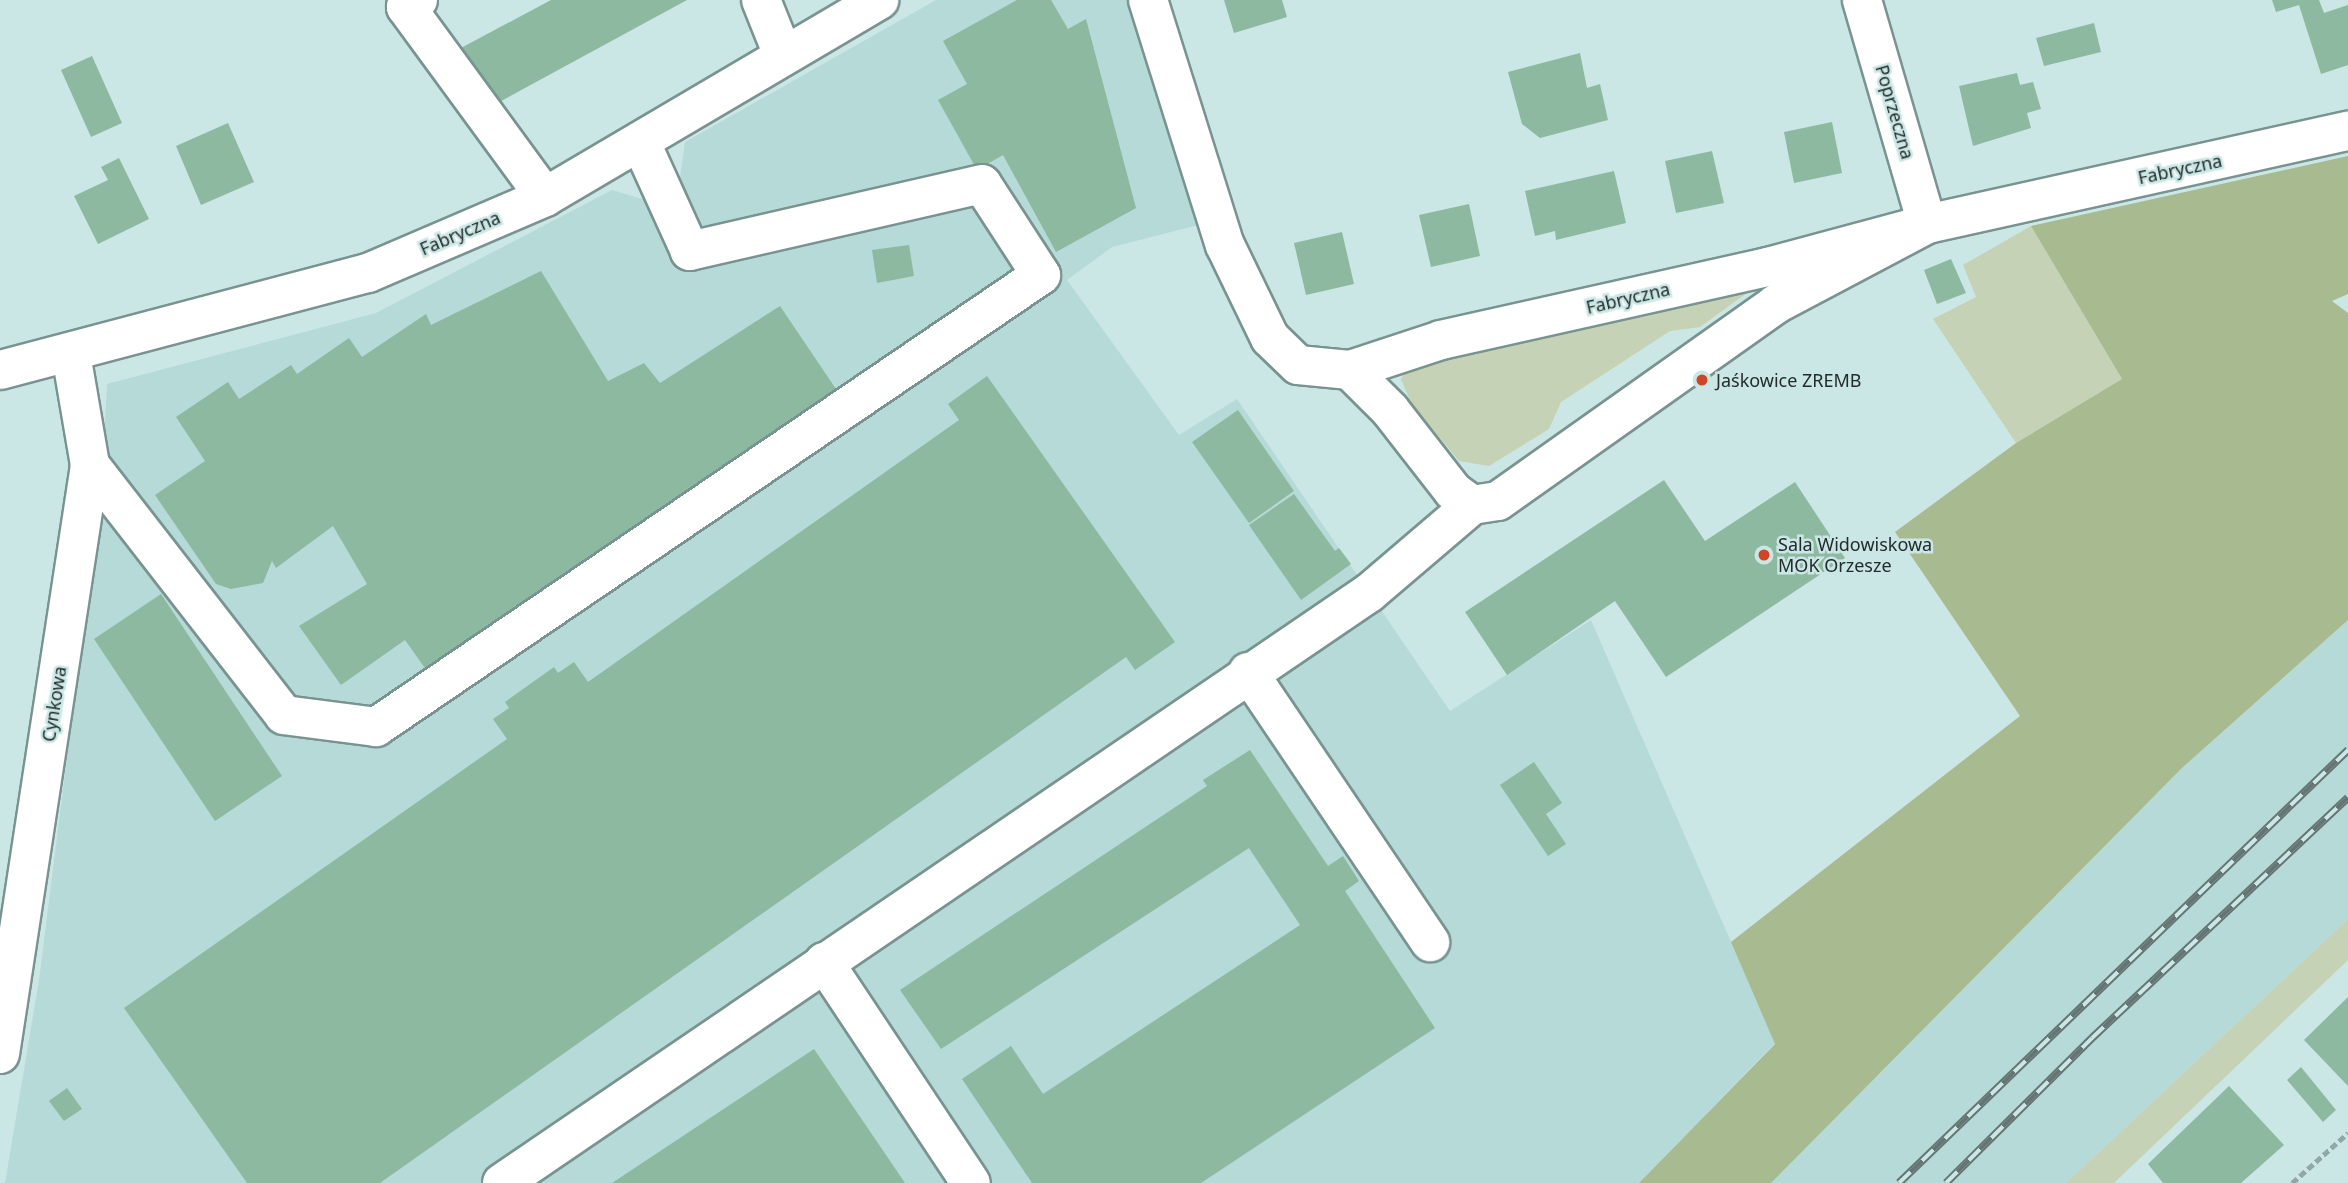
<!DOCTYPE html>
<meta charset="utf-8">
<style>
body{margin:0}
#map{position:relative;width:2348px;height:1183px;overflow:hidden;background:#cbe7e5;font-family:"Noto Sans",sans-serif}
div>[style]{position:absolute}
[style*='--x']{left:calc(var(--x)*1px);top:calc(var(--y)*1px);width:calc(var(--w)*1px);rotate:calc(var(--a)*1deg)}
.built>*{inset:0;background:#b6dad7}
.green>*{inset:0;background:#c5d2b5}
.forest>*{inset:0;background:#a7ba90}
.building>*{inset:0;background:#8cb99f}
.path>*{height:4.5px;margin-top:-2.25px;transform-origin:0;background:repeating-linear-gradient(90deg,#92a8a7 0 7px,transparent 0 10.5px)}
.roads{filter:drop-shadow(2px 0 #799391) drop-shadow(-2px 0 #799391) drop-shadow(0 2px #799391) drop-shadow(0 -2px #799391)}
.minor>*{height:38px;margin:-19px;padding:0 19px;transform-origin:19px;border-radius:19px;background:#fff}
.rail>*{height:8px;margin-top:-4px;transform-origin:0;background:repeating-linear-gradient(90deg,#cbe7e5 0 16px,#647574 0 32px);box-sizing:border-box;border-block:2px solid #647574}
.dots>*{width:19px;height:19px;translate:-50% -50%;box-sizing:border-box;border:4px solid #cbe7e5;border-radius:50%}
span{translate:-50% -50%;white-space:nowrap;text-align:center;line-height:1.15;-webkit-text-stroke:5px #cbe7e5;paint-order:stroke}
.street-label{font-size:18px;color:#212c2b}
.poi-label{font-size:18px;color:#212c2b}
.left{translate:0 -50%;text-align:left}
</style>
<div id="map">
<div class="built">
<div style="clip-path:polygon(936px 0,1149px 0,1218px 220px,1112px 247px,1067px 280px,1179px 435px,1237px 399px,1450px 711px,1591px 620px,1775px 1043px,1639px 1183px,5px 1183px,39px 980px,102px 479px,107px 384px,376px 313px,612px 190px,649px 201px,679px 185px,685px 142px)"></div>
<div style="clip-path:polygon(2348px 620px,2348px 919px,2066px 1183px,1771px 1183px,2182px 768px)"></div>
</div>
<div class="green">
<div style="clip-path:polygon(2031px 226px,2122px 379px,2016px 443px,1933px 319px,1976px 297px,1963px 265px)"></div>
<div style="clip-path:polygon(1769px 277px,1700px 327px,1670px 331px,1561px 402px,1549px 429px,1489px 466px,1459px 461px,1411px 403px,1401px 379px,1407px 368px)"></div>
<div style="clip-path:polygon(2348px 919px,2348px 960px,2114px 1183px,2066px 1183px)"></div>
</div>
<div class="forest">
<div style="clip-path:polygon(2348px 156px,2348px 294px,2332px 301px,2348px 313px,2348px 620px,2182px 768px,1771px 1183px,1639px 1183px,1775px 1044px,1731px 942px,2020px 716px,1895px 532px,2016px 443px,2122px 379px,2031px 226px)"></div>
</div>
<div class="building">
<div style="clip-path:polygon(551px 0,687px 0,492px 106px,461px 48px)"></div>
<div style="clip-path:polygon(1017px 0,1051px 0,1068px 29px,1086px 19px,1136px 208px,1056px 252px,1003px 155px,977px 170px,938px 100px,967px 84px,943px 41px)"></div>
<div style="clip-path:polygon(1224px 0,1282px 0,1287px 17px,1234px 33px)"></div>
<div style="clip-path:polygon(2272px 0,2319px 0,2324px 13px,2348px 5px,2348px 65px,2321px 74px,2299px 5px,2276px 12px)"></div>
<div style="clip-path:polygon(2094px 23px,2101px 52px,2044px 66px,2036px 38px)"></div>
<div style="clip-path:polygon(1580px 53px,1587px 88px,1600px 84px,1608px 120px,1540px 138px,1522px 124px,1508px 72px)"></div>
<div style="clip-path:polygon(92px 56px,122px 123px,91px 137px,61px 70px)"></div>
<div style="clip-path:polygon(2017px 73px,2020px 85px,2033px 82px,2041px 109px,2027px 113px,2031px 128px,1973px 146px,1959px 86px)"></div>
<div style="clip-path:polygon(1832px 122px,1842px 173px,1794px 183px,1784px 132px)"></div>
<div style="clip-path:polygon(228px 123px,254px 182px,201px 205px,176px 146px)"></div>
<div style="clip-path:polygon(1712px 151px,1724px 203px,1676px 213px,1665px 161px)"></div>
<div style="clip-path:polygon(119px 158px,149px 219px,98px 244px,74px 196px,108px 180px,101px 167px)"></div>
<div style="clip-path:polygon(1614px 171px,1626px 223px,1556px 240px,1555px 231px,1535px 236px,1525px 191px)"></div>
<div style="clip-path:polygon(1469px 204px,1480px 256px,1431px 267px,1419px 215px)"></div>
<div style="clip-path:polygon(1342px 232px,1354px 284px,1306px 295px,1294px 243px)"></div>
<div style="clip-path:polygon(909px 245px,914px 276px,877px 283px,872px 250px)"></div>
<div style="clip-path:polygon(1951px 259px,1966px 293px,1937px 304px,1924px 270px)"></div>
<div style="clip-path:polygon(541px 271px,608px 381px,644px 363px,660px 383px,780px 306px,838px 392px,427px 671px,405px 640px,341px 685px,299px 626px,367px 584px,333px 526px,276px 568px,272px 561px,263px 583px,231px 589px,216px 584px,155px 495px,205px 461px,176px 417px,228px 382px,239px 399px,291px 365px,297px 374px,349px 338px,362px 357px,426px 314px,431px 325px)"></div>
<div style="clip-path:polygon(987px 376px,1175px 642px,1135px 670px,1126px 657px,380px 1183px,247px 1183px,124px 1008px,507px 739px,493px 719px,509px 708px,505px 702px,554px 667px,558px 673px,574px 662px,588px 682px,959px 420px,948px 404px)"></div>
<div style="clip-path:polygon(1238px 410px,1294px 491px,1249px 523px,1192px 442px)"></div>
<div style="clip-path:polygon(1664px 480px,1705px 541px,1795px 482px,1845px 558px,1666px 677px,1615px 601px,1507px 675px,1465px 612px)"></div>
<div style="clip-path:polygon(1294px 494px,1335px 551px,1339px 548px,1351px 564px,1301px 600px,1249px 525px)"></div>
<div style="clip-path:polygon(161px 594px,282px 776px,215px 821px,94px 639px)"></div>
<div style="clip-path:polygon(1250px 750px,1328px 866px,1343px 856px,1359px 881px,1345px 891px,1435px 1028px,1201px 1183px,1032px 1183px,962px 1079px,1011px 1046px,1043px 1094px,1300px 925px,1249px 848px,941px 1049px,900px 990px,1207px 786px,1203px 780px)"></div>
<div style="clip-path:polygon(1534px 762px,1562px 803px,1546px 814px,1566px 844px,1548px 856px,1500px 785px)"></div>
<div style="clip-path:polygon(2348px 997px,2348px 1086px,2304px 1040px)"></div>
<div style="clip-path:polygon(814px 1049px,905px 1183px,612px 1183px)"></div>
<div style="clip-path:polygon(2301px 1067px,2336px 1110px,2323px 1122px,2287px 1080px)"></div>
<div style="clip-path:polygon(2229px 1086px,2284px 1145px,2241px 1183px,2163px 1183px,2148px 1164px)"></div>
<div style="clip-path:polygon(67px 1088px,82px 1109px,64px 1121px,49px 1101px)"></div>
</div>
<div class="path">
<div style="--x:2292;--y:1183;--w:75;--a:-41.8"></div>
</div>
<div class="roads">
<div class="minor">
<div style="--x:418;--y:0;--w:14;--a:150"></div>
<div style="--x:406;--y:7;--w:235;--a:53.8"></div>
<div style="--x:761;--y:0;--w:59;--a:68.2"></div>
<div style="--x:1148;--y:0;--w:257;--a:72.6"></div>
<div style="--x:1225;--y:245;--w:103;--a:64.2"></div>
<div style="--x:1270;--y:338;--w:39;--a:44"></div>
<div style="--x:1298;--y:365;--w:52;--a:5.5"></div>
<div style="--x:1350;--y:370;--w:96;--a:-18.2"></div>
<div style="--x:1441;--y:340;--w:335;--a:-12.6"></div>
<div style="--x:1768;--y:267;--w:165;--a:-15.1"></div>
<div style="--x:1927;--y:224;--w:431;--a:-12.5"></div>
<div style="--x:0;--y:370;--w:381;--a:-14.8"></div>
<div style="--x:368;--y:273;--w:193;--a:-23.2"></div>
<div style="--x:545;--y:197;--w:388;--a:-30.5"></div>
<div style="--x:1350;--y:370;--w:57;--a:45"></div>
<div style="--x:1390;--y:410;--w:103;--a:52.1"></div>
<div style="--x:1453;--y:491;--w:24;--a:36"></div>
<div style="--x:1472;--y:505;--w:26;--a:-9"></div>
<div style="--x:1498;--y:501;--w:341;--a:-35.3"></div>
<div style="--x:1776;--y:304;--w:171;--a:-27.9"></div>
<div style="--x:1927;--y:224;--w:233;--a:-106.2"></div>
<div style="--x:90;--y:465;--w:316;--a:52.2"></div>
<div style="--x:284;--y:715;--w:93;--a:7.4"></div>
<div style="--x:376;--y:727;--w:804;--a:-34.2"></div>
<div style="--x:1041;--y:275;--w:108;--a:-123"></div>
<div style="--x:982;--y:184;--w:300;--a:167.1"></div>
<div style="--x:690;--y:251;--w:119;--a:-114.4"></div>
<div style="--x:1248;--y:672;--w:326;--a:56"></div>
<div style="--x:824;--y:962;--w:265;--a:56.4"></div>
<div style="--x:0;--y:1054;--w:596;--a:-81.31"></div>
<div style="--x:90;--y:465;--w:113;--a:-99.7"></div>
<div style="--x:502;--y:1183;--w:1049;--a:-34.24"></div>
<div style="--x:1369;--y:593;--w:135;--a:-40.5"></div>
</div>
</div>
<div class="rail">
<div style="--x:1899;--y:1183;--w:624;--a:-43.96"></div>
<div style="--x:1946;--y:1183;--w:206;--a:-44.8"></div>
<div style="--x:2092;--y:1038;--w:351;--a:-43.2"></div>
</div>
<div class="dots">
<div style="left:1702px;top:380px;background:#cf4525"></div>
<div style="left:1764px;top:555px;background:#cf4525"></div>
</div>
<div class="street-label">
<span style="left:1895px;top:112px;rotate:74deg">Poprzeczna</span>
<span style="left:2180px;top:169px;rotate:-12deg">Fabryczna</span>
<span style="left:460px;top:233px;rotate:-23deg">Fabryczna</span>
<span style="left:1628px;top:298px;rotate:-13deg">Fabryczna</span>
<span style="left:54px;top:704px;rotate:-81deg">Cynkowa</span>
</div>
<div class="poi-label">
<span class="left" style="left:1716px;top:380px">Jaśkowice ZREMB</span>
<span class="left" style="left:1778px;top:555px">Sala Widowiskowa<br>MOK Orzesze</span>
</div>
</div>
